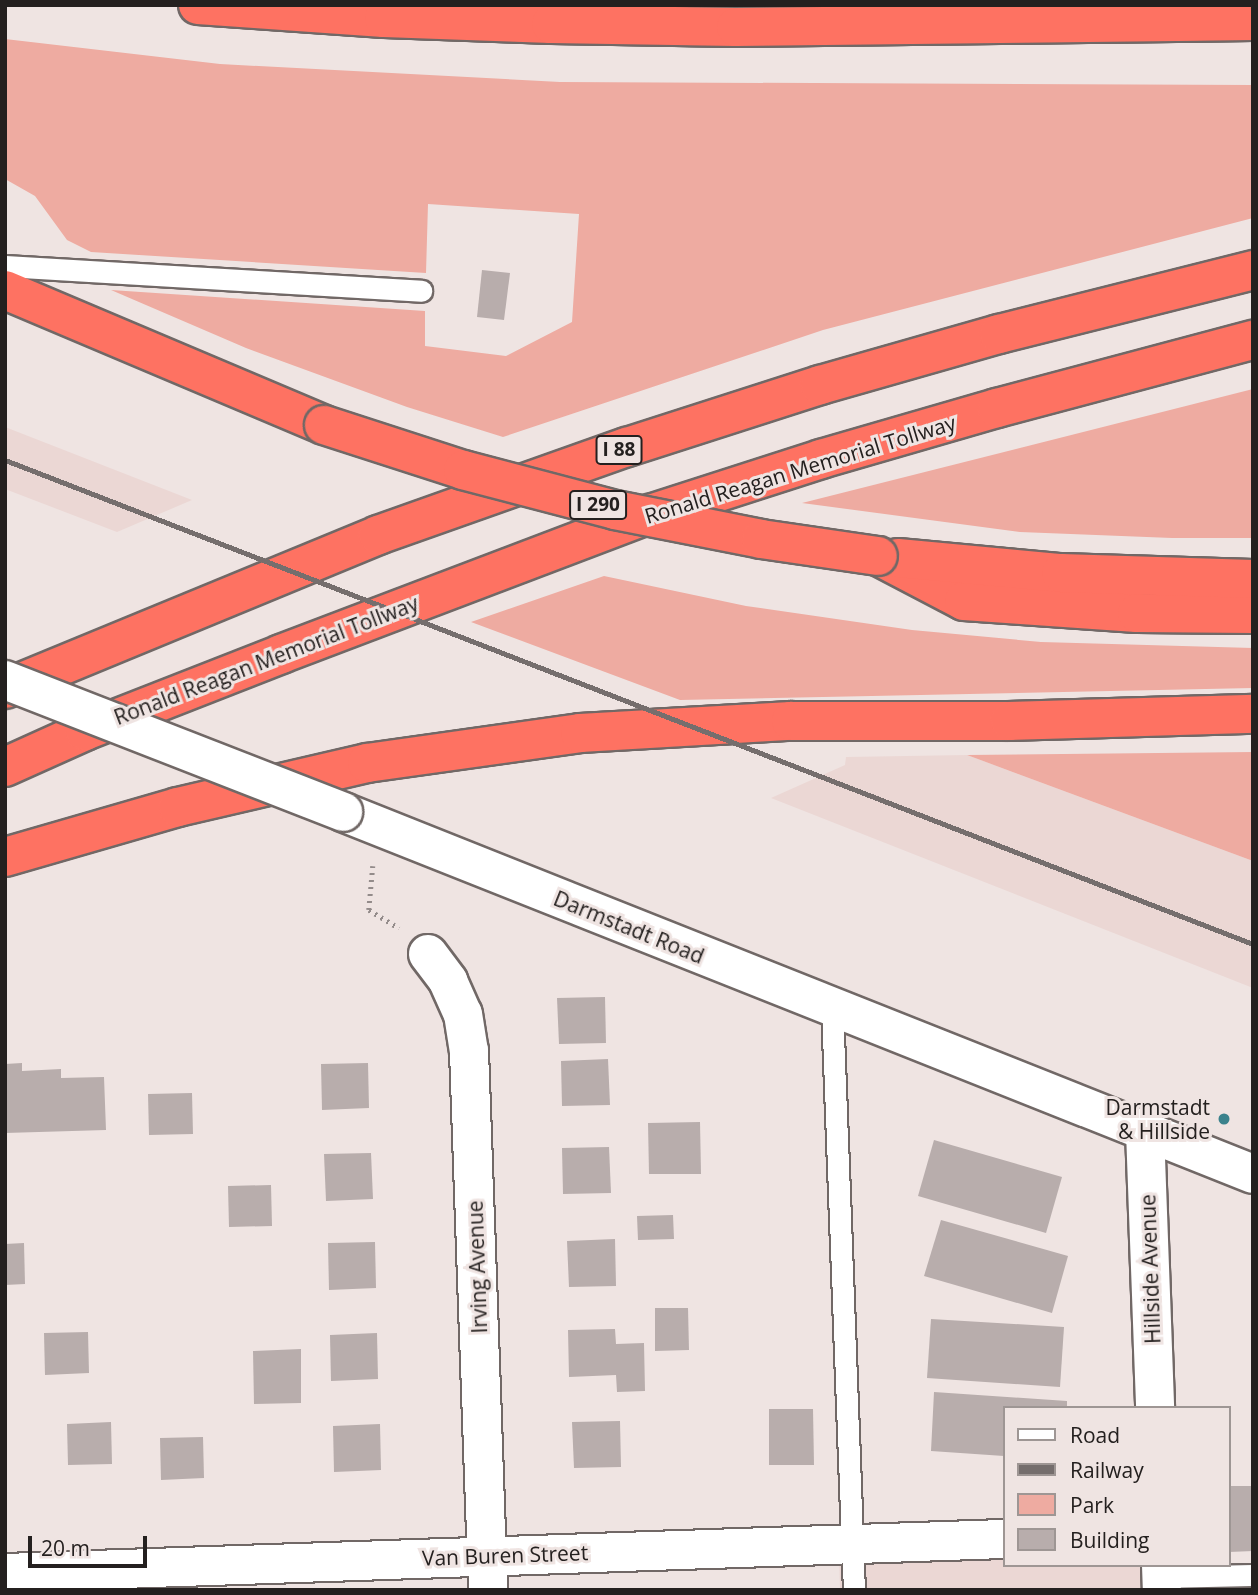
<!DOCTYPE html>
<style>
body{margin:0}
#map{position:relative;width:1258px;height:1595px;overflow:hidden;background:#efe4e2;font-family:"Open Sans",sans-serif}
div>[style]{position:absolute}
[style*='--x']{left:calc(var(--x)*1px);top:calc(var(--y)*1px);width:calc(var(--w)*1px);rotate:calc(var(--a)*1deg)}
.built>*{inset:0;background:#ebd7d4}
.green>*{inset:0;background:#eeaba1}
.building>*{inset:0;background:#b8adac}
.path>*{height:4.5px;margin-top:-2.25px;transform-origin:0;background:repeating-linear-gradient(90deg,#938b8a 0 2px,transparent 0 7px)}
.roads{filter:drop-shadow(2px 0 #716866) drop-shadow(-2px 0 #716866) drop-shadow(0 2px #716866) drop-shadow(0 -2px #716866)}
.lane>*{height:21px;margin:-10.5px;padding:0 10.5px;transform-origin:10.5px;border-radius:10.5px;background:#fff}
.street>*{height:38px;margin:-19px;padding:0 19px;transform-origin:19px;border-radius:19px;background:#fff}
.highway>*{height:38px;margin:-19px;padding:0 19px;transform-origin:19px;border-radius:19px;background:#fe7262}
.rail>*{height:5px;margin:-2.5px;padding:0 2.5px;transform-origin:2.5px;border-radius:2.5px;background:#756e6d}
.bridges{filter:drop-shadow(2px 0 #716866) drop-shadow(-2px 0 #716866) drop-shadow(0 2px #716866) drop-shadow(0 -2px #716866)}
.street-bridge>*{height:38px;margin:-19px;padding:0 19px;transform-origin:19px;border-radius:19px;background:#fff}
.highway-bridge>*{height:38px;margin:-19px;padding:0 19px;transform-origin:19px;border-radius:19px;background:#fe7262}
.dots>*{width:19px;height:19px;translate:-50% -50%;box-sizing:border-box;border:4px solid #efe4e2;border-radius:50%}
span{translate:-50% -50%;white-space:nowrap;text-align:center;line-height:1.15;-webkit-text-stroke:6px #efe4e2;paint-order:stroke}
.shield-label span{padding:2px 5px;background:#efe4e2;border:2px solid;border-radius:5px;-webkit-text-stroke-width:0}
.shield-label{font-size:19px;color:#24201f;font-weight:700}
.street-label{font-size:21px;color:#24201f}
.poi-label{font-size:21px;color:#24201f}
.right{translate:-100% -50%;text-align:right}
.frame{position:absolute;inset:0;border:7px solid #24201f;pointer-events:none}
.legend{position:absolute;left:1003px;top:1406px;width:228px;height:161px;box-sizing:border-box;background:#efe4e2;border:2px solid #9e9694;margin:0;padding:9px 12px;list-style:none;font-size:21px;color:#24201f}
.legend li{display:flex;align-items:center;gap:14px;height:35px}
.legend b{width:35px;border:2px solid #9e9694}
.scale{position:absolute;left:28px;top:1536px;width:119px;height:32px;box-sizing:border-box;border:4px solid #24201f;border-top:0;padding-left:9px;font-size:21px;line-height:24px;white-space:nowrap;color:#24201f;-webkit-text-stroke:5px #efe4e2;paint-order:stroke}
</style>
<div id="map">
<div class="built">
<div style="clip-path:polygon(5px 427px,192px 500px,117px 532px,5px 489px)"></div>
<div style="clip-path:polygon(967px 755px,1253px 861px,1253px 988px,771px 798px,845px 765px,846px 757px)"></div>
<div style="clip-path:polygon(1004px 1545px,1004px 1565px,1170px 1565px,1171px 1590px,840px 1590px,839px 1551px)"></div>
</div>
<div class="green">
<div style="clip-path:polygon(5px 39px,220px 64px,560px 82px,1253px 85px,1253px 218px,823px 330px,503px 437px,407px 407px,246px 348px,111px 290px,425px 311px,425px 346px,506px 356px,572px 322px,579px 214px,428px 204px,426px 273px,91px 252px,67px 240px,35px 196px,5px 179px)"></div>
<div style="clip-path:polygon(1253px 389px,1253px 538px,1172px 538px,1020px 532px,802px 503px)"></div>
<div style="clip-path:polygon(604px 576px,746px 606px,912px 630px,1041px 642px,1253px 648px,1253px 688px,680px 700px,471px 622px)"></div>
<div style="clip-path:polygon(1253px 752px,1253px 861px,967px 755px)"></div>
</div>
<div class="building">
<div style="clip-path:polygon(482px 270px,510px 273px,504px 320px,477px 317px)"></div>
<div style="clip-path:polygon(605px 997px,606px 1043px,559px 1044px,557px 998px)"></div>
<div style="clip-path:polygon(608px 1059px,610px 1105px,562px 1106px,561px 1061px)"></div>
<div style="clip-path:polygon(22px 1063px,22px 1071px,61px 1069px,61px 1078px,104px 1077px,106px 1130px,5px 1133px,5px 1064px)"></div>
<div style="clip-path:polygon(368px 1063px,369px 1108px,322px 1110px,321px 1064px)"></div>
<div style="clip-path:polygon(192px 1093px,193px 1134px,149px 1135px,148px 1094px)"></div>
<div style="clip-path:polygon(700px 1122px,701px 1174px,649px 1174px,648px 1123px)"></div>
<div style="clip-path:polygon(934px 1140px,1062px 1177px,1046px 1233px,918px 1196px)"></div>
<div style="clip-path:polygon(609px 1147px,611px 1193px,563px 1194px,562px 1148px)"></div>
<div style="clip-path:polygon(371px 1153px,373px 1199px,326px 1201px,324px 1154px)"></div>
<div style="clip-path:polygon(271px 1185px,272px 1226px,229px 1227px,228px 1186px)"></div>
<div style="clip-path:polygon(673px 1215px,674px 1239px,638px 1240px,637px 1216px)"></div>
<div style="clip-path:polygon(941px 1220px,1068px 1256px,1052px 1313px,924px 1276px)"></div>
<div style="clip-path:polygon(615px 1239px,616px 1286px,569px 1287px,567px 1241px)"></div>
<div style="clip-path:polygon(375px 1242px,376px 1288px,329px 1290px,328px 1243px)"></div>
<div style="clip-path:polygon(24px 1243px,25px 1284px,5px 1285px,5px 1244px)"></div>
<div style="clip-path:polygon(655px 1308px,688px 1308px,689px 1350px,655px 1351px)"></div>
<div style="clip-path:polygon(931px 1319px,1064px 1327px,1060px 1387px,927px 1378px)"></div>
<div style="clip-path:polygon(615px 1329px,616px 1344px,644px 1343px,645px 1391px,617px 1392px,616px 1375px,569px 1377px,568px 1330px)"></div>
<div style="clip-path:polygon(88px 1332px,89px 1373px,45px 1375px,44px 1333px)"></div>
<div style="clip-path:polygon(377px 1333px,378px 1379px,331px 1381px,330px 1335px)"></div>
<div style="clip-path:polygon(301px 1349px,301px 1403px,254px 1404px,253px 1351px)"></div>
<div style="clip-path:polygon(934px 1392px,1067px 1401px,1067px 1408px,1004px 1408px,1004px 1456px,931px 1451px)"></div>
<div style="clip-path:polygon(769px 1409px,813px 1409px,814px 1465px,769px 1465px)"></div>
<div style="clip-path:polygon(620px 1421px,621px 1467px,574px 1468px,572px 1422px)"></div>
<div style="clip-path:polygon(111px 1422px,112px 1464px,68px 1465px,67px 1424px)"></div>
<div style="clip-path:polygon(380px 1424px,381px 1470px,334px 1472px,333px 1426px)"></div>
<div style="clip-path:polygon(203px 1437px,204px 1478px,161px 1480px,160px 1438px)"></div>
<div style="clip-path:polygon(1228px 1486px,1253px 1486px,1253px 1551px,1229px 1552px)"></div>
</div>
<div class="path">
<div style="--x:373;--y:866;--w:44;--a:95.2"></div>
<div style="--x:369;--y:910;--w:35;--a:31"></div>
</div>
<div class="roads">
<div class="lane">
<div style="--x:5;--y:266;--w:417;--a:3.4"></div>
<div style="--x:832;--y:1008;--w:582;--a:87.84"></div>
<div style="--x:1161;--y:1577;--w:92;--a:-1.2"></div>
</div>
<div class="street">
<div style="--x:343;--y:812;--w:979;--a:21.69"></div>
<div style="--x:428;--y:954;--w:34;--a:53"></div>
<div style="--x:448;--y:981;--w:36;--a:66"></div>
<div style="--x:463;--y:1014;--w:37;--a:81"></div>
<div style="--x:469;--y:1051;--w:539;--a:87.98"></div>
<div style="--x:1145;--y:1131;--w:277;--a:87.9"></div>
<div style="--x:1161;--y:1565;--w:25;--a:88"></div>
<div style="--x:5;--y:1573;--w:1000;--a:-1.95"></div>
</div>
<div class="highway">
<div style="--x:198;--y:5;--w:186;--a:4"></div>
<div style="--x:384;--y:18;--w:167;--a:2.1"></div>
<div style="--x:551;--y:24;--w:185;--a:0.9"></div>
<div style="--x:736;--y:27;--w:517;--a:-0.66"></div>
<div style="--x:5;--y:290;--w:346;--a:22.9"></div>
<div style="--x:878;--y:556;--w:97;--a:27.6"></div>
<div style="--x:964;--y:601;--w:173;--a:4"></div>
<div style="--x:1137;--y:613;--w:116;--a:0.5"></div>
<div style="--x:898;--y:558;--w:164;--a:5.3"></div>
<div style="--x:1061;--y:573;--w:192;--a:1.8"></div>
<div style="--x:5;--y:689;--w:404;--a:-22.4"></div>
<div style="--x:378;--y:535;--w:264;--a:-19.5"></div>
<div style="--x:627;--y:447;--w:203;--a:-17.8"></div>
<div style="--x:820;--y:385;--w:186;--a:-15.9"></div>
<div style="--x:999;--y:334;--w:262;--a:-14.1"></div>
<div style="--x:5;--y:767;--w:88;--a:-24.2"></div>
<div style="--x:85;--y:731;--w:211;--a:-21.4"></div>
<div style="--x:281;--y:654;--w:395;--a:-20.8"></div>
<div style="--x:650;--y:514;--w:180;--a:-17.8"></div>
<div style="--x:821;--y:459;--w:183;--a:-16.2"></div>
<div style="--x:997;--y:408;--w:265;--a:-14.9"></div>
<div style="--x:5;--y:857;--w:180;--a:-16.1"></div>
<div style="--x:178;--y:807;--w:194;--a:-13.1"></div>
<div style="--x:367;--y:763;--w:215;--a:-8"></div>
<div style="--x:580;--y:733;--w:211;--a:-3.3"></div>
<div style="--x:791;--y:721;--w:219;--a:0"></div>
<div style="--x:1010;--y:721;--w:243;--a:-1.7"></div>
</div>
</div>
<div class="rail">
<div style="--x:5;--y:460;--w:1339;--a:21.2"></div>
</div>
<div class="bridges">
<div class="street-bridge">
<div style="--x:5;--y:680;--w:363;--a:21.3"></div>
</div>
<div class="highway-bridge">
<div style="--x:324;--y:425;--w:146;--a:17.9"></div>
<div style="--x:463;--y:470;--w:157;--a:14.7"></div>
<div style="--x:615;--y:510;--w:149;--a:11.2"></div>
<div style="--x:761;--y:539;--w:118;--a:8.3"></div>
</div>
</div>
<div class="dots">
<div style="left:1224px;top:1119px;background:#3b828c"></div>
</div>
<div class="shield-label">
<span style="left:619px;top:450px">I 88</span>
<span style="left:598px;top:505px">I 290</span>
</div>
<div class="street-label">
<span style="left:800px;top:469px;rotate:-17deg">Ronald Reagan Memorial Tollway</span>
<span style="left:266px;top:660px;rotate:-21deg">Ronald Reagan Memorial Tollway</span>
<span style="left:629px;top:927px;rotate:22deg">Darmstadt Road</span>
<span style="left:477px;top:1267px;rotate:-92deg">Irving Avenue</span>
<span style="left:1150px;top:1269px;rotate:-92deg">Hillside Avenue</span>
<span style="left:505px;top:1555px;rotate:-2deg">Van Buren Street</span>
</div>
<div class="poi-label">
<span class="right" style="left:1210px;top:1119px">Darmstadt<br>&amp; Hillside</span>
</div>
<div class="frame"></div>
<ul class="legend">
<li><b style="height:9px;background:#fff"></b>Road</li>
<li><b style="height:9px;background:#756e6d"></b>Railway</li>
<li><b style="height:19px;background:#eeaba1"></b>Park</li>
<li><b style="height:19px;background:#b8adac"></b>Building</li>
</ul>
<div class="scale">20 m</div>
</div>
